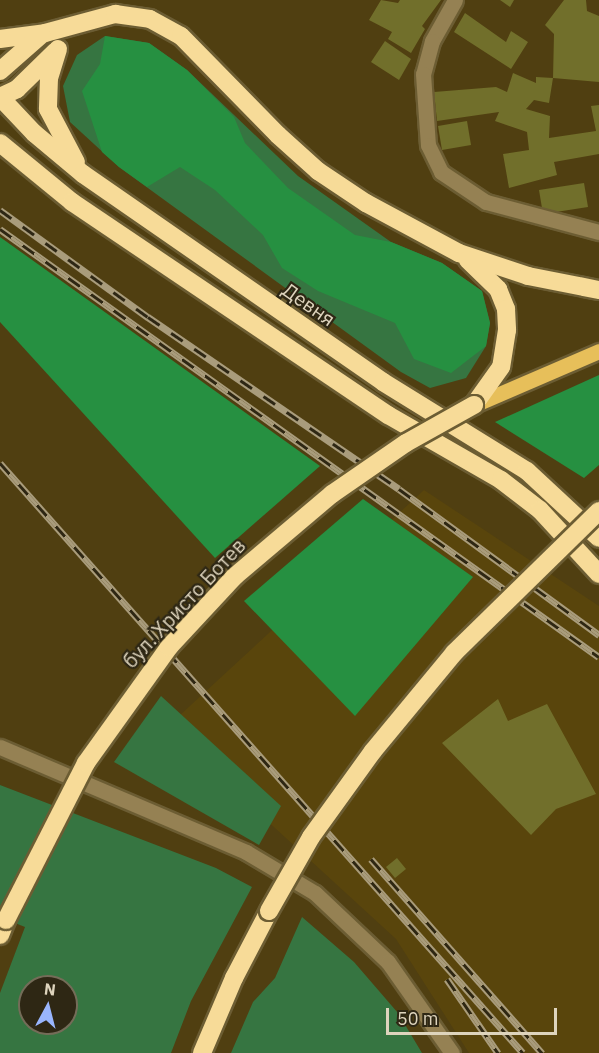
<!DOCTYPE html>
<meta charset="utf-8">
<style>
body{margin:0}
#map{position:relative;width:599px;height:1053px;overflow:hidden;background:#503f11;font-family:"IBM Plex Sans",sans-serif}
div>[style]{position:absolute}
[style*='--x']{left:calc(var(--x)*1px);top:calc(var(--y)*1px);width:calc(var(--w)*1px);rotate:calc(var(--a)*1deg)}
.built>*{inset:0;background:#59450c}
.green>*{inset:0;background:#367541}
.forest>*{inset:0;background:#269041}
.building>*{inset:0;background:#716f2b}
.roads{filter:drop-shadow(2px 0 #6c5d33) drop-shadow(-2px 0 #6c5d33) drop-shadow(0 2px #6c5d33) drop-shadow(0 -2px #6c5d33)}
.minor>*{height:15px;margin:-7.5px;padding:0 7.5px;transform-origin:7.5px;border-radius:7.5px;background:#958153}
.major>*{height:15px;margin:-7.5px;padding:0 7.5px;transform-origin:7.5px;border-radius:7.5px;background:#e7bf5a}
.highway>*{height:18px;margin:-9px;padding:0 9px;transform-origin:9px;border-radius:9px;background:#f7db98}
.rail>*{height:7px;margin-top:-3.5px;transform-origin:0;background:repeating-linear-gradient(90deg,#2e2714 0 14px,#a99c7c 0 28px);box-sizing:border-box;border-block:2px solid #a99c7c}
.bridges{filter:drop-shadow(2px 0 #6c5d33) drop-shadow(-2px 0 #6c5d33) drop-shadow(0 2px #6c5d33) drop-shadow(0 -2px #6c5d33)}
.highway-bridge>*{height:18px;margin:-9px;padding:0 9px;transform-origin:9px;border-radius:9px;background:#f7db98}
span{translate:-50% -50%;white-space:nowrap;text-align:center;line-height:1.15;-webkit-text-stroke:4.5px #2e2714;paint-order:stroke}
.street-label{font-size:20px;color:#ded4bd}
.north{position:absolute;left:18px;top:975px;width:60px;height:60px;box-sizing:border-box;background:#2e2714;border:2px solid #746c58;border-radius:50%;rotate:7deg;font-size:16px;font-weight:700;line-height:24px;text-align:center;color:#ded4bd}
.north::after{content:'';display:block;margin:auto;width:21px;height:27px;background:#99b5fd;clip-path:polygon(50% 0,100% 100%,50% 72%,0 100%)}
.scale{position:absolute;left:386px;top:1008px;width:171px;height:27px;box-sizing:border-box;border:3px solid #ded4bd;border-top:0;padding-left:8px;font-size:18px;line-height:21px;white-space:nowrap;color:#ded4bd;-webkit-text-stroke:4px #2e2714;paint-order:stroke}
</style>
<div id="map">
<div class="built">
<div style="clip-path:polygon(424px 490px,599px 606px,599px 1053px,469px 1053px,396px 939px,166px 728px)"></div>
</div>
<div class="green">
<div style="clip-path:polygon(105px 36px,149px 43px,187px 70px,298px 176px,391px 242px,442px 263px,482px 291px,490px 323px,486px 346px,466px 378px,430px 388px,401px 372px,119px 167px,70px 122px,63px 86px,77px 55px)"></div>
<div style="clip-path:polygon(161px 696px,281px 806px,259px 845px,114px 762px)"></div>
<div style="clip-path:polygon(evenodd,0 785px,216px 868px,252px 887px,191px 1001px,171px 1053px,0 1053px,0 993px,25px 927px,0 917px,0 785px,30px 987px,66px 987px,66px 1023px,30px 1023px,30px 987px)"></div>
<div style="clip-path:polygon(302px 917px,354px 962px,398px 1013px,422px 1053px,231px 1053px,253px 1002px,275px 978px)"></div>
</div>
<div class="forest">
<div style="clip-path:polygon(105px 36px,149px 43px,187px 70px,234px 117px,245px 143px,288px 188px,355px 235px,391px 242px,442px 263px,482px 291px,490px 323px,486px 346px,451px 373px,414px 359px,395px 323px,318px 291px,282px 268px,263px 235px,215px 190px,180px 167px,147px 187px,119px 167px,102px 152px,82px 91px,100px 64px)"></div>
<div style="clip-path:polygon(0 237px,320px 466px,215px 558px,0 322px)"></div>
<div style="clip-path:polygon(599px 375px,599px 465px,584px 478px,495px 422px)"></div>
<div style="clip-path:polygon(363px 499px,473px 577px,355px 716px,244px 601px)"></div>
</div>
<div class="building">
<div style="clip-path:polygon(381px 0,398px 3px,400px 0,441px 0,422px 26px,425px 29px,411px 53px,388px 39px,392px 32px,369px 20px)"></div>
<div style="clip-path:polygon(500px 0,514px 0,510px 7px)"></div>
<div style="clip-path:polygon(564px 0,586px 0,587px 11px,599px 16px,599px 82px,553px 78px,554px 34px,545px 25px)"></div>
<div style="clip-path:polygon(465px 13px,506px 42px,511px 31px,528px 42px,511px 69px,454px 32px)"></div>
<div style="clip-path:polygon(385px 41px,411px 59px,399px 80px,371px 62px)"></div>
<div style="clip-path:polygon(513px 73px,536px 83px,536px 77px,553px 78px,549px 103px,534px 100px,526px 109px,550px 116px,549px 138px,596px 131px,591px 106px,599px 105px,599px 154px,554px 162px,557px 175px,509px 188px,503px 154px,529px 150px,527px 132px,495px 121px,499px 112px,437px 121px,434px 92px,496px 87px,507px 92px)"></div>
<div style="clip-path:polygon(467px 121px,471px 145px,442px 150px,438px 126px)"></div>
<div style="clip-path:polygon(584px 183px,588px 207px,543px 214px,539px 190px)"></div>
<div style="clip-path:polygon(498px 699px,508px 721px,547px 704px,596px 794px,556px 809px,531px 835px,442px 743px)"></div>
<div style="clip-path:polygon(397px 858px,406px 869px,395px 878px,386px 867px)"></div>
</div>
<div class="roads">
<div class="minor">
<div style="--x:455;--y:0;--w:47;--a:119.3"></div>
<div style="--x:432;--y:41;--w:34;--a:105"></div>
<div style="--x:423;--y:74;--w:71;--a:86"></div>
<div style="--x:428;--y:145;--w:30;--a:64"></div>
<div style="--x:441;--y:172;--w:54;--a:33.7"></div>
<div style="--x:486;--y:202;--w:117;--a:14.9"></div>
<div style="--x:0;--y:747;--w:267;--a:23.1"></div>
<div style="--x:246;--y:852;--w:80;--a:30.7"></div>
<div style="--x:315;--y:893;--w:100;--a:43.4"></div>
<div style="--x:388;--y:962;--w:111;--a:54.9"></div>
</div>
<div class="major">
<div style="--x:474;--y:405;--w:136;--a:-23.4"></div>
</div>
<div class="highway">
<div style="--x:0;--y:39;--w:45;--a:-7.6"></div>
<div style="--x:45;--y:33;--w:73;--a:-15.2"></div>
<div style="--x:115;--y:14;--w:35;--a:8"></div>
<div style="--x:150;--y:19;--w:35;--a:29"></div>
<div style="--x:181;--y:36;--w:139;--a:45.6"></div>
<div style="--x:278;--y:135;--w:54;--a:42"></div>
<div style="--x:318;--y:171;--w:58;--a:33.7"></div>
<div style="--x:366;--y:203;--w:106;--a:28.3"></div>
<div style="--x:459;--y:253;--w:73;--a:18.4"></div>
<div style="--x:528;--y:276;--w:72;--a:11.2"></div>
<div style="--x:58;--y:49;--w:30;--a:107"></div>
<div style="--x:49;--y:78;--w:31;--a:92"></div>
<div style="--x:48;--y:109;--w:60;--a:62.2"></div>
<div style="--x:0;--y:71;--w:55;--a:-41.3"></div>
<div style="--x:0;--y:97;--w:50;--a:46.6"></div>
<div style="--x:34;--y:133;--w:64;--a:39.9"></div>
<div style="--x:83;--y:174;--w:365;--a:34.7"></div>
<div style="--x:383;--y:382;--w:169;--a:31.7"></div>
<div style="--x:527;--y:471;--w:98;--a:42.9"></div>
<div style="--x:0;--y:97;--w:19;--a:-25"></div>
<div style="--x:17;--y:89;--w:54;--a:-44.3"></div>
<div style="--x:0;--y:143;--w:93;--a:39.3"></div>
<div style="--x:72;--y:202;--w:381;--a:34"></div>
<div style="--x:388;--y:415;--w:130;--a:29.9"></div>
<div style="--x:501;--y:480;--w:49;--a:37.6"></div>
<div style="--x:540;--y:510;--w:87;--a:47.3"></div>
<div style="--x:468;--y:260;--w:42;--a:44"></div>
<div style="--x:498;--y:289;--w:22;--a:68"></div>
<div style="--x:506;--y:309;--w:21;--a:87"></div>
<div style="--x:507;--y:330;--w:37;--a:99"></div>
<div style="--x:501;--y:367;--w:47;--a:125.4"></div>
<div style="--x:0;--y:935;--w:16;--a:-68"></div>
<div style="--x:202;--y:1053;--w:82;--a:-66.9"></div>
<div style="--x:234;--y:978;--w:76;--a:-62.4"></div>
</div>
</div>
<div class="rail">
<div style="--x:0;--y:210;--w:183;--a:35.9"></div>
<div style="--x:148;--y:317;--w:304;--a:34.4"></div>
<div style="--x:399;--y:489;--w:248;--a:36.1"></div>
<div style="--x:0;--y:229;--w:736;--a:35.55"></div>
<div style="--x:0;--y:463;--w:788;--a:48.44"></div>
<div style="--x:371;--y:859;--w:259;--a:48.6"></div>
<div style="--x:447;--y:979;--w:90;--a:55.4"></div>
</div>
<div class="bridges">
<div class="highway-bridge">
<div style="--x:269;--y:911;--w:85;--a:-60.4"></div>
<div style="--x:311;--y:837;--w:106;--a:-54.2"></div>
<div style="--x:373;--y:751;--w:127;--a:-50.4"></div>
<div style="--x:454;--y:653;--w:203;--a:-44.4"></div>
<div style="--x:6;--y:920;--w:176;--a:-63"></div>
<div style="--x:86;--y:763;--w:143;--a:-54.4"></div>
<div style="--x:169;--y:647;--w:97;--a:-47.1"></div>
<div style="--x:235;--y:576;--w:127;--a:-40.2"></div>
<div style="--x:332;--y:494;--w:90;--a:-34.6"></div>
<div style="--x:406;--y:443;--w:78;--a:-29.2"></div>
</div>
</div>
<div class="street-label">
<span style="left:309px;top:304px;rotate:35deg">Девня</span>
<span style="left:184px;top:603px;rotate:-47deg">бул. Христо Ботев</span>
</div>
<div class="north">N</div>
<div class="scale">50 m</div>
</div>
